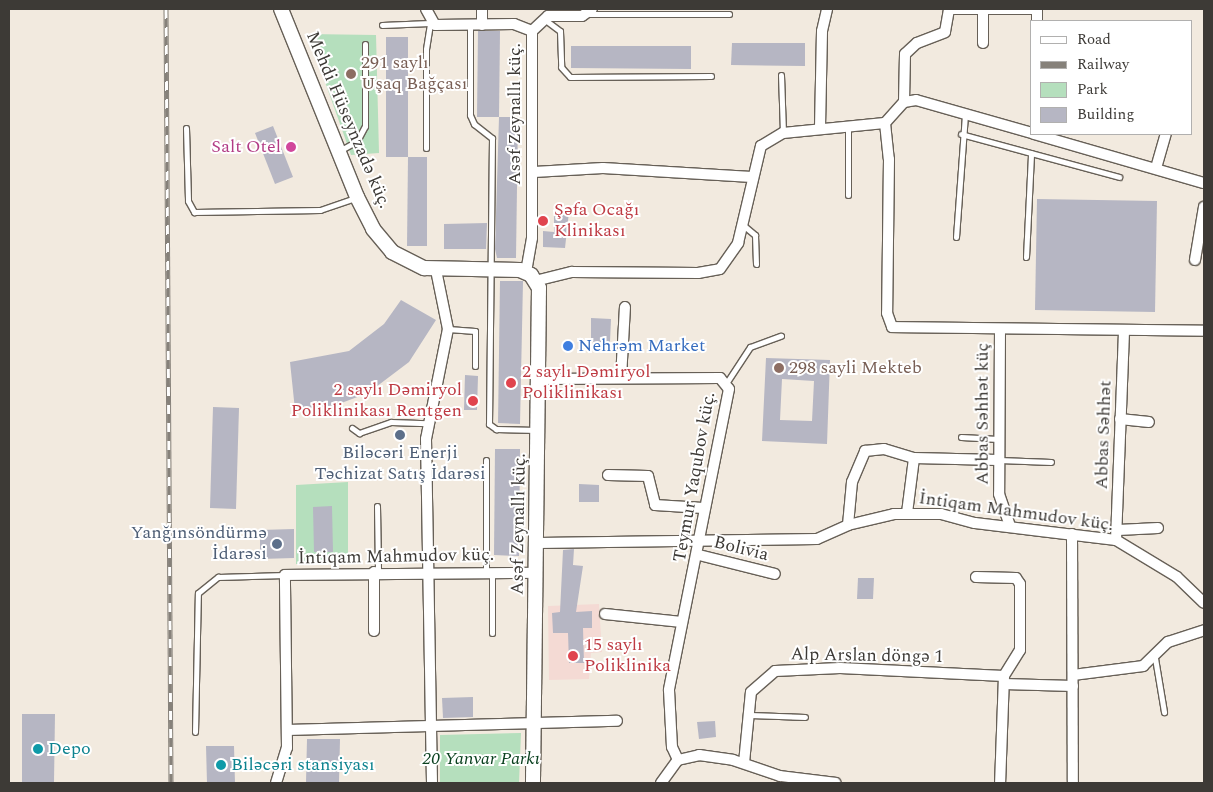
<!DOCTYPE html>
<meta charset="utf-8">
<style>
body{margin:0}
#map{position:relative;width:1213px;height:792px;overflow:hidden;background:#f2eadf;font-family:Spectral,serif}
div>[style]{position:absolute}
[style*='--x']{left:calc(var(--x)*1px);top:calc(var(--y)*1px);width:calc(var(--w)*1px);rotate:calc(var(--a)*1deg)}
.medical>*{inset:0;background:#f4dad4}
.green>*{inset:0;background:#b5dfbd}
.building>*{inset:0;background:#b6b6c3}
.roads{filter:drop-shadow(1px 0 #676057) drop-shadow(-1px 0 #676057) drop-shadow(0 1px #676057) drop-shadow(0 -1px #676057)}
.lane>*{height:5px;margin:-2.5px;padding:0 2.5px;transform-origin:2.5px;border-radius:2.5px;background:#fff}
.street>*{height:10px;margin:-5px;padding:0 5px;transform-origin:5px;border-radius:5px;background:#fff}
.secondary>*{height:14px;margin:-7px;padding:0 7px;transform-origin:7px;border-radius:7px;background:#fff}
.rail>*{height:5px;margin-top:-2.5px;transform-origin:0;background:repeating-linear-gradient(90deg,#fff 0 9px,#86817a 0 18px);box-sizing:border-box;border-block:1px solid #86817a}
.dots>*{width:14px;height:14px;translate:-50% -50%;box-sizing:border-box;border:2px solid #fff;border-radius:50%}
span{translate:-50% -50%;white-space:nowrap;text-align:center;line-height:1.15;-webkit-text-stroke:4px #fff;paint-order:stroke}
.education-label{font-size:18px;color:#785e54}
.left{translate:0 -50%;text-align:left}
.street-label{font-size:18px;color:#3d3a36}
.hotel-label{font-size:18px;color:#b23c85}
.right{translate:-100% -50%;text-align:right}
.health-label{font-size:18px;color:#be3a42}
.shop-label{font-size:18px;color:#366cbe}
.service-label{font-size:18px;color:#4e5e75}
.culture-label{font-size:18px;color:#0d838f}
.park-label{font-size:18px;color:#09401e;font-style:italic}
.frame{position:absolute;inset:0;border:10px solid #3d3a36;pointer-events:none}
.legend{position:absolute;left:1030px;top:20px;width:162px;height:115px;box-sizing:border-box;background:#fff;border:1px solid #b1b0af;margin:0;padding:6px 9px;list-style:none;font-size:15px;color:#3d3a36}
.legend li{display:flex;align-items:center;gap:10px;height:25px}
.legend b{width:25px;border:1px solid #b1b0af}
</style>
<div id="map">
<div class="medical">
<div style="clip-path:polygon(599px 604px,602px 652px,591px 653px,589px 679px,549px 680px,548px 606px)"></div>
</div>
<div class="green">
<div style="clip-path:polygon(308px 34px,376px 35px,379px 153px,351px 155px)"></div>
<div style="clip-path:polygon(348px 482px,348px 562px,296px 564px,296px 485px)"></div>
<div style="clip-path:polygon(521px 733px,519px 783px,440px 783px,440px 735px)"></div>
</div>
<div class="building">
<div style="clip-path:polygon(478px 31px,500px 31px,499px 117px,477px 117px)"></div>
<div style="clip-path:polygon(386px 37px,408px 37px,408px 157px,386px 157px)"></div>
<div style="clip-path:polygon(732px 43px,805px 43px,805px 66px,731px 65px)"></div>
<div style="clip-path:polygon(571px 46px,691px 46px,691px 69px,571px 68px)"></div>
<div style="clip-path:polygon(499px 117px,518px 117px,516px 258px,497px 258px,495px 249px)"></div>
<div style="clip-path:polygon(273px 126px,293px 177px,275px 184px,255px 133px)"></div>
<div style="clip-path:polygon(408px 157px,427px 157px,427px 246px,407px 246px)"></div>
<div style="clip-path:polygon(1037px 199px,1157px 201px,1155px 312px,1035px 310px)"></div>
<div style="clip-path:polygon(554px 212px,569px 212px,565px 248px,543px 247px,543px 231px,554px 232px)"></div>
<div style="clip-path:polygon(487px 223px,486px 249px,444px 249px,444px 224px)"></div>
<div style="clip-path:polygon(500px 281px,523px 281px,520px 424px,498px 423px)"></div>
<div style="clip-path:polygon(401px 300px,436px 320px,409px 362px,368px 393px,336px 405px,295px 410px,290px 362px,349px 351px,384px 324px)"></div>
<div style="clip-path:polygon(591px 318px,611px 319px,610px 342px,591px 342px)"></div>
<div style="clip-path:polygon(evenodd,766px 358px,830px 360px,827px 444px,762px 441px,766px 358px,782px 379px,814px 381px,812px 421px,780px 420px,782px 379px)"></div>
<div style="clip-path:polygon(465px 375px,478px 376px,477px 410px,464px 410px)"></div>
<div style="clip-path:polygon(213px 407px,239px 408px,236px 509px,210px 508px)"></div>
<div style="clip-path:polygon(495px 449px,520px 449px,519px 556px,494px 555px)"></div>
<div style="clip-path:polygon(579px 484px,599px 485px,599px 502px,579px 502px)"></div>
<div style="clip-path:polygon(332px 506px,333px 552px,314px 552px,313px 507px)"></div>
<div style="clip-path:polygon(294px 529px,294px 558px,260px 559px,260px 530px)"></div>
<div style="clip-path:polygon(574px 549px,573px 565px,583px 566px,576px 612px,592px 611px,592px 628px,583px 628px,584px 663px,569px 663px,568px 633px,553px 633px,552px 613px,560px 612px,563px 550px)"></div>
<div style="clip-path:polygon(858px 578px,874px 578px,873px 599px,857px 599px)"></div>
<div style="clip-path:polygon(473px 697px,473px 717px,443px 718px,442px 698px)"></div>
<div style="clip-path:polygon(22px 714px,55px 714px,54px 783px,22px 783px)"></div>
<div style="clip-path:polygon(715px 721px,716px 737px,699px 739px,697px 722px)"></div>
<div style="clip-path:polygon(307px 739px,340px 739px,339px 783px,306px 783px)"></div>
<div style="clip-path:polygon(206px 746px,234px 746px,235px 783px,207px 783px)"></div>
</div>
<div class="roads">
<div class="lane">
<div style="--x:590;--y:14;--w:139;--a:0"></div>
<div style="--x:544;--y:19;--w:20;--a:37"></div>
<div style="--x:560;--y:31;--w:36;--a:88"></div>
<div style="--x:561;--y:67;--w:13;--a:48"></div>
<div style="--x:570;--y:77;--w:141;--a:-0.4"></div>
<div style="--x:382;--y:25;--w:48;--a:-2.4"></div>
<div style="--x:470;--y:25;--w:90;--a:90"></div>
<div style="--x:470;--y:115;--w:10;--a:66"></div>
<div style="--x:474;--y:124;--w:23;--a:38"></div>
<div style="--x:492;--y:138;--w:286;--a:90.6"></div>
<div style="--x:489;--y:424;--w:9;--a:36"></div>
<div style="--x:496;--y:429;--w:41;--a:1.4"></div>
<div style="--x:781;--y:75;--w:58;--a:88"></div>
<div style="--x:848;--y:126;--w:69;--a:90"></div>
<div style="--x:186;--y:128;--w:73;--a:88.4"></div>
<div style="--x:188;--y:201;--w:13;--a:61"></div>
<div style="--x:194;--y:212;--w:126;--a:-0.9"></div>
<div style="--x:320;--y:210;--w:39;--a:-19"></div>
<div style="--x:961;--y:134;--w:164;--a:15.2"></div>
<div style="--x:426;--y:148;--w:99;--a:-90"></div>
<div style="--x:426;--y:49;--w:26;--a:-81"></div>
<div style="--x:339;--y:151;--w:21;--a:-29"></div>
<div style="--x:357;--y:141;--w:17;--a:-62"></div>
<div style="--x:365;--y:126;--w:82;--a:-90"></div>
<div style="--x:743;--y:225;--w:16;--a:40"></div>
<div style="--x:755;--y:235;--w:29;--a:88"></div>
<div style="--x:956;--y:237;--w:123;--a:-85.8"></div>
<div style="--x:1026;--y:257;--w:104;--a:-87.2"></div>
<div style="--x:448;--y:329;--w:27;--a:4"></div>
<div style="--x:475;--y:331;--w:35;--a:90"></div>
<div style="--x:727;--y:382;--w:42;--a:-56.7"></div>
<div style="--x:750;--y:347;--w:33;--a:-20"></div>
<div style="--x:352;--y:428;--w:9;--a:36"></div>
<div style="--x:359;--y:433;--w:34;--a:-19"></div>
<div style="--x:391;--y:422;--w:36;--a:2"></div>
<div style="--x:961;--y:437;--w:37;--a:3"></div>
<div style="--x:999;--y:460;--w:52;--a:2.2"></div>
<div style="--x:377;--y:506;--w:66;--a:89.1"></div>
<div style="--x:486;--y:572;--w:112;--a:-90"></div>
<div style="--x:492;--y:633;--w:61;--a:-90"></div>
<div style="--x:1155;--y:658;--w:55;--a:80.5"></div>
<div style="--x:750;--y:715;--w:55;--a:2.1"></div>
<div style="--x:195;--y:732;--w:139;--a:-88.8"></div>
<div style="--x:198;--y:593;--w:26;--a:-39"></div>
<div style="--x:218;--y:577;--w:67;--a:-1.7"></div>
</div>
<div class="street">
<div style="--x:426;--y:9;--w:18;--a:61"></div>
<div style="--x:435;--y:25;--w:79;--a:-0.7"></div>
<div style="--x:514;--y:24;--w:19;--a:21"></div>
<div style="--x:532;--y:31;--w:207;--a:90"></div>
<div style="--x:532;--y:238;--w:35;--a:100"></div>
<div style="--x:949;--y:9;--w:86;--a:0"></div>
<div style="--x:1037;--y:21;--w:12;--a:-90"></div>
<div style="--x:482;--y:25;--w:16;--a:-90"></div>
<div style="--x:532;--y:31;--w:22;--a:-43"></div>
<div style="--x:548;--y:16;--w:34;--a:0"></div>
<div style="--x:582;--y:16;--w:12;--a:-35"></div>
<div style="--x:983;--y:43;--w:34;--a:-90"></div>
<div style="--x:904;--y:102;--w:48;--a:-88.8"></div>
<div style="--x:905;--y:54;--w:16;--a:-43"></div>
<div style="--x:917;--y:43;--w:30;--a:-21"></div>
<div style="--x:945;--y:32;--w:23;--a:-80"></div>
<div style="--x:885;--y:123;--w:36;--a:84"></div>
<div style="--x:889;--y:159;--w:154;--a:90.7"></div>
<div style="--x:887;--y:313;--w:15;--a:70"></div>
<div style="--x:892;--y:327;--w:312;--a:0.7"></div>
<div style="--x:820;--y:127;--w:96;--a:-88.8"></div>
<div style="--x:822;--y:31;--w:23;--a:-77"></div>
<div style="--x:1034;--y:134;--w:177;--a:16.1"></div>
<div style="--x:1156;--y:168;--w:35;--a:-74"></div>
<div style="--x:534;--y:172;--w:69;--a:-3.3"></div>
<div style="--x:603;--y:168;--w:149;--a:3.5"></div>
<div style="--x:1195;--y:260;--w:54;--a:-80.4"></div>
<div style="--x:535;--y:281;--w:38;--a:-14"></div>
<div style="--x:572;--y:272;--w:126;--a:0.5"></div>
<div style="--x:698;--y:273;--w:22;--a:-10"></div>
<div style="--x:720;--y:269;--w:32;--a:-55"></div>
<div style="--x:738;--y:243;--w:100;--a:-76.7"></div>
<div style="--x:761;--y:146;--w:26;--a:-31"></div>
<div style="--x:783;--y:133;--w:102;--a:-5.6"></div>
<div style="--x:885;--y:123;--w:28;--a:-48"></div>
<div style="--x:904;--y:102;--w:12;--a:-9"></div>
<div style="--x:916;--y:100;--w:121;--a:15.9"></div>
<div style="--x:1000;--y:329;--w:165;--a:90.3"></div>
<div style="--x:999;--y:494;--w:34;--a:71"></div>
<div style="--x:621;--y:378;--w:71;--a:-86.8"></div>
<div style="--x:540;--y:379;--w:180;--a:-0.3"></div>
<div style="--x:720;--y:378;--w:14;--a:51"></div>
<div style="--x:729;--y:389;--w:307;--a:101.3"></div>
<div style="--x:669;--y:690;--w:57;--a:87"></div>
<div style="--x:672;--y:747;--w:14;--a:65"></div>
<div style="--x:1120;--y:419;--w:29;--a:6"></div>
<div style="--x:608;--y:475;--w:40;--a:1.4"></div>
<div style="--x:648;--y:476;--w:30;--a:76"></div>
<div style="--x:655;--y:505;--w:48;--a:3.6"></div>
<div style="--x:907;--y:513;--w:55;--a:-82.7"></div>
<div style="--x:848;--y:525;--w:43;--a:-84.7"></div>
<div style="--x:852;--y:482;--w:34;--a:-67"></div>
<div style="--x:865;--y:451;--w:19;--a:-6"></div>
<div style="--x:884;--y:449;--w:31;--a:17"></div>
<div style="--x:914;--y:458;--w:84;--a:1.4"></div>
<div style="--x:1118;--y:530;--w:40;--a:-2.9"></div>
<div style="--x:1072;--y:534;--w:249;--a:89.8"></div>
<div style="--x:1116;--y:540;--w:209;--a:-87.8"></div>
<div style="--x:538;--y:543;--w:279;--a:-0.8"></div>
<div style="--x:817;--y:539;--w:34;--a:-24"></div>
<div style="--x:848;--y:525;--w:47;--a:-13.4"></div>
<div style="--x:894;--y:514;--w:47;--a:0"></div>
<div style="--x:941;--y:514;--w:35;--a:15"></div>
<div style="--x:975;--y:523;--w:142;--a:6.9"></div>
<div style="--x:1116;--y:540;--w:71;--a:31.2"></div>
<div style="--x:1177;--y:577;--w:37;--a:44"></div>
<div style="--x:699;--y:555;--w:78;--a:14"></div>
<div style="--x:374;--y:572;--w:59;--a:90"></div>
<div style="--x:976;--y:577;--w:40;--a:1.4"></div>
<div style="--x:1016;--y:578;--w:7;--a:56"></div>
<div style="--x:1020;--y:584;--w:66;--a:90"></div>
<div style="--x:1020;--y:650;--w:31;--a:122"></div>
<div style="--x:1004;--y:676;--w:107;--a:92.1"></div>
<div style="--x:605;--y:614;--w:77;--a:5.9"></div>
<div style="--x:1073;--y:675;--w:71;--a:-7.3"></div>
<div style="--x:1143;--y:666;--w:35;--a:-44"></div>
<div style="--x:1168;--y:642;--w:38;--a:-18"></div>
<div style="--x:1004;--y:684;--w:69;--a:1.7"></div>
<div style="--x:287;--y:730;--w:330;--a:-1.6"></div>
<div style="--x:744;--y:763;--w:71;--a:-84.4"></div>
<div style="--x:751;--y:692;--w:32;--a:-41"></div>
<div style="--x:775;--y:671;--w:65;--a:-2.6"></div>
<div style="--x:840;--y:668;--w:164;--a:2.8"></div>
<div style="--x:276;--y:783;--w:37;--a:-73"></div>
<div style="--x:287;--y:748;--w:173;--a:-90.7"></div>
<div style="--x:285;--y:575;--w:252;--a:-0.5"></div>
<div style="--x:432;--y:783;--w:344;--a:-91"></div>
<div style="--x:426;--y:439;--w:112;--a:-78.7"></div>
<div style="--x:448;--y:329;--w:60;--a:-101.5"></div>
<div style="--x:661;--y:783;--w:29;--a:-54"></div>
<div style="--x:678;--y:760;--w:22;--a:-13"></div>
<div style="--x:699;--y:755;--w:34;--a:8"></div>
<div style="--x:733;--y:760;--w:50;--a:18.8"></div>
<div style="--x:780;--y:776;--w:56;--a:7.1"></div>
</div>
<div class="secondary">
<div style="--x:281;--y:9;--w:203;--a:68"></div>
<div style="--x:357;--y:197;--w:36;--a:63"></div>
<div style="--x:373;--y:229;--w:30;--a:50"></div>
<div style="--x:392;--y:252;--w:36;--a:27"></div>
<div style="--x:424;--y:268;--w:96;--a:1.2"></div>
<div style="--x:520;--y:270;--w:12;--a:24"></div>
<div style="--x:531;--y:275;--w:15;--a:58"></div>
<div style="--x:539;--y:288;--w:495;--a:90.7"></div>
</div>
</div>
<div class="rail">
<div style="--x:166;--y:9;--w:774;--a:89.63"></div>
</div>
<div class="dots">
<div style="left:351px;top:74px;background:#8d6e63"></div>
<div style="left:291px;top:147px;background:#d1479c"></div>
<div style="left:543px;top:221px;background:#e0444e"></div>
<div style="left:568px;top:346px;background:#3f7fe0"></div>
<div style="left:779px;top:368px;background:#8d6e63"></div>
<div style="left:511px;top:383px;background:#e0444e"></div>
<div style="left:473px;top:401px;background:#e0444e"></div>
<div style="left:400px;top:435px;background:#5c6f8a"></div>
<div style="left:277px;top:544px;background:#5c6f8a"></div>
<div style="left:573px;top:656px;background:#e0444e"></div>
<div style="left:38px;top:749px;background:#0f9aa8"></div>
<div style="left:221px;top:765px;background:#0f9aa8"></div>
</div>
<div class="education-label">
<span class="left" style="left:361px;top:74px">291 saylı<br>Uşaq Bağçası</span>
<span class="left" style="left:789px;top:368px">298 sayli Mekteb</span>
</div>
<div class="street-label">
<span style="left:515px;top:114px;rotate:-90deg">Asəf Zeynallı küç.</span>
<span style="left:348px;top:120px;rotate:67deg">Mehdi Hüseynzadə küç.</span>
<span style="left:983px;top:414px;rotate:-90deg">Abbas Səhhət küç</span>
<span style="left:1104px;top:435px;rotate:-88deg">Abbas Səhhət</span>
<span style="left:695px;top:477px;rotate:-80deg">Teymur Yaqubov küç.</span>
<span style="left:1016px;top:512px;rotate:8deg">İntiqam Mahmudov küç.</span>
<span style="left:519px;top:524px;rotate:-89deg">Asəf Zeynallı küç.</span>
<span style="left:741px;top:549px;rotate:14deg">Bolivia</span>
<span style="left:396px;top:557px;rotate:-1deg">İntiqam Mahmudov küç.</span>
<span style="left:867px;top:656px;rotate:1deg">Alp Arslan döngə 1</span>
</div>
<div class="hotel-label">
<span class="right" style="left:281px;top:147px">Salt Otel</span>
</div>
<div class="health-label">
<span class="left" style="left:554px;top:221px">Şəfa Ocağı<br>Klinikası</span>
<span class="left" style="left:522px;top:383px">2 saylı Dəmiryol<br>Poliklinikası</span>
<span class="right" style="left:462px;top:401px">2 saylı Dəmiryol<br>Poliklinikası Rentgen</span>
<span class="left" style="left:584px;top:656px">15 saylı<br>Poliklinika</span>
</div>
<div class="shop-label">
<span class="left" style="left:578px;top:346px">Nehrəm Market</span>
</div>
<div class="service-label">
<span style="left:400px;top:464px">Biləcəri Enerji<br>Təchizat Satış İdarəsi</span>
<span class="right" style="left:267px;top:544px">Yanğınsöndürmə<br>İdarəsi</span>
</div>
<div class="culture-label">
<span class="left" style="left:48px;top:749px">Depo</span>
<span class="left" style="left:231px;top:765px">Biləcəri stansiyası</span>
</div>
<div class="park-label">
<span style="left:481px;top:759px">20 Yanvar Parkı</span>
</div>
<div class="frame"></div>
<ul class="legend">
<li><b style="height:6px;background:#fff"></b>Road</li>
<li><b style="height:6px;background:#86817a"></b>Railway</li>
<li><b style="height:14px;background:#b5dfbd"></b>Park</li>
<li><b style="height:14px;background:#b6b6c3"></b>Building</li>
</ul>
</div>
